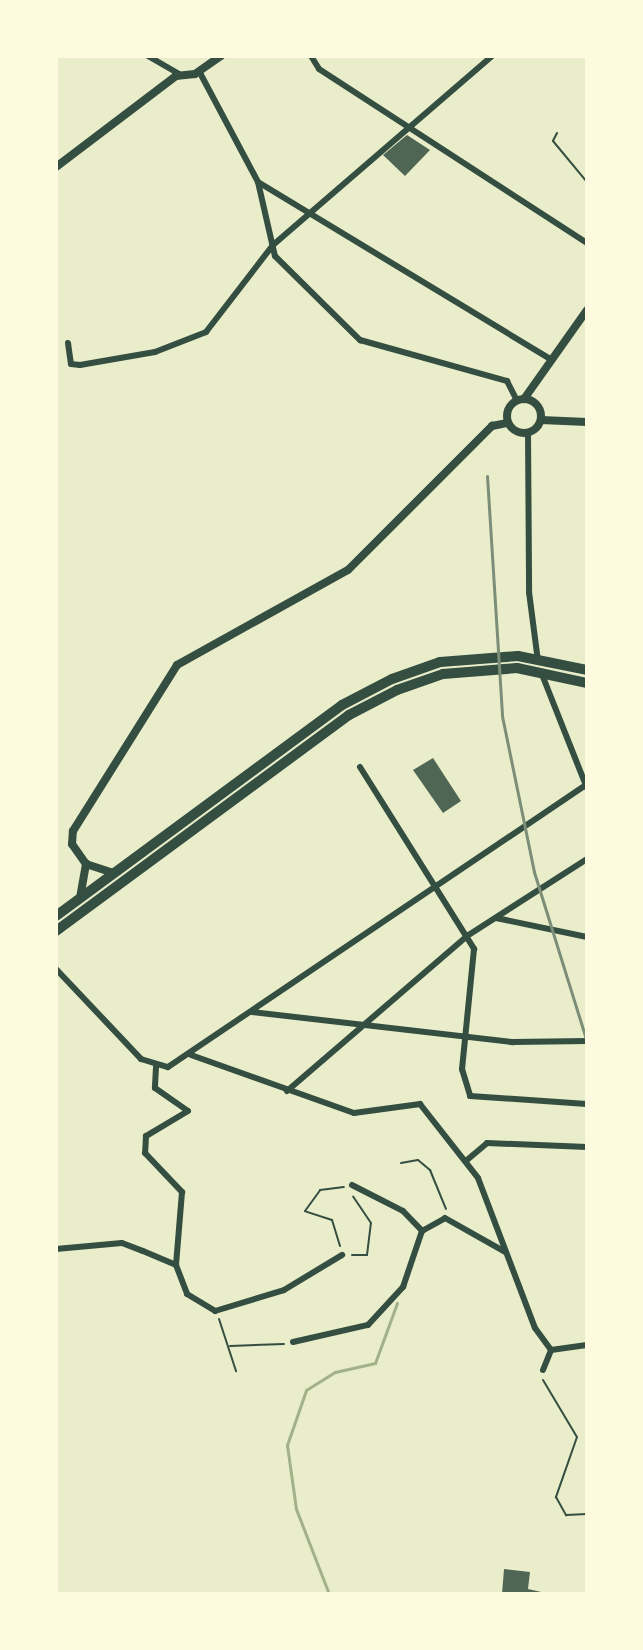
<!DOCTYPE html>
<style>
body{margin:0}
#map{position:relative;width:643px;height:1650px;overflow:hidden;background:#e9edc9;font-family:Inter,sans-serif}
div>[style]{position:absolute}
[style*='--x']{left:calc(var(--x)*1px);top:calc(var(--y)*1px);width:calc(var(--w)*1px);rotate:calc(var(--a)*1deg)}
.stream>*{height:3px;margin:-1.5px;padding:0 1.5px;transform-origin:1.5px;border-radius:1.5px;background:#a3b18a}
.building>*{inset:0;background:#4f6655}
.path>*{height:2px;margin:-1px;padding:0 1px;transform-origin:1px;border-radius:1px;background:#344e41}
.minor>*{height:6px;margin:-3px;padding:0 3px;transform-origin:3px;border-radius:3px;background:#344e41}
.tertiary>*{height:8px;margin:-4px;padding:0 4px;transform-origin:4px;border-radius:4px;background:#344e41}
.tertiary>.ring{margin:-4px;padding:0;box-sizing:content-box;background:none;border:8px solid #344e41;border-radius:50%}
.primary>*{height:10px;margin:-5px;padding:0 5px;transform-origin:5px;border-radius:5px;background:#344e41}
.rail>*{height:3px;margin:-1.5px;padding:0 1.5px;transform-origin:1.5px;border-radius:1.5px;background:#7c8e77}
span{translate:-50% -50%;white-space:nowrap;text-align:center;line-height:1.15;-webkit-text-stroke:6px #fefae0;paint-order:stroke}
.frame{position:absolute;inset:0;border:58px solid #fefae0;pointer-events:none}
</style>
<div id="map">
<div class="stream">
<div style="--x:329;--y:1594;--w:91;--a:-111.2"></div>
<div style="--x:296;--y:1509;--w:65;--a:-98"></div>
<div style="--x:287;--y:1445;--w:58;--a:-70.9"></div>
<div style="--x:306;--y:1390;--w:34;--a:-32"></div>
<div style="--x:335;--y:1372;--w:41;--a:-12.7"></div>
<div style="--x:375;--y:1363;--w:64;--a:-69.9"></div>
</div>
<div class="building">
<div style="clip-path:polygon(407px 135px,430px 150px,405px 176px,383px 155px)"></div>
<div style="clip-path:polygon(433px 758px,461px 801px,443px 813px,413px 770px)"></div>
<div style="clip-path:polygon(504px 1569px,530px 1572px,528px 1589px,550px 1594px,502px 1594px)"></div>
</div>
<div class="path">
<div style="--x:557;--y:133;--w:9;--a:117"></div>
<div style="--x:553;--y:141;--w:53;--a:50.3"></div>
<div style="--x:401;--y:1163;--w:17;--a:-10"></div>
<div style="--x:418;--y:1160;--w:16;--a:40"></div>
<div style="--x:430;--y:1170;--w:42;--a:67.7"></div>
<div style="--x:340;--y:1246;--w:27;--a:-107"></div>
<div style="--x:332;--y:1220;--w:28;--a:-162"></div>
<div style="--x:305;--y:1211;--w:26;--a:-54"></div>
<div style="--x:320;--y:1190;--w:24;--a:-7"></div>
<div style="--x:352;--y:1255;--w:15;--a:0"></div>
<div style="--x:367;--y:1255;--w:32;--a:-83"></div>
<div style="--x:371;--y:1223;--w:32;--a:-124"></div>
<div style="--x:219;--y:1319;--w:55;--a:71.9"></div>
<div style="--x:230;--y:1346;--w:54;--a:-2.1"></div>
<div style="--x:543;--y:1380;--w:66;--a:59.2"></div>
<div style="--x:577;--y:1437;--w:64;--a:109.3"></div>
<div style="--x:556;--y:1497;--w:21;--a:61"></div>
<div style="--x:566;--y:1515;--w:21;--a:-3"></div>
</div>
<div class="minor">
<div style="--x:148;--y:56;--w:36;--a:30"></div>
<div style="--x:311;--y:56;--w:15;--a:58"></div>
<div style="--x:319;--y:69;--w:320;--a:33"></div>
<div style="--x:199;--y:71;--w:126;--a:62"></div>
<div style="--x:258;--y:182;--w:76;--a:77.1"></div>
<div style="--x:275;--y:256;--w:120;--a:44.7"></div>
<div style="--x:360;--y:340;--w:153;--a:15.6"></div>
<div style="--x:507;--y:381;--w:22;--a:63"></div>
<div style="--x:258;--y:182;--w:340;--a:31.2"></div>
<div style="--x:68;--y:343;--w:21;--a:82"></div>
<div style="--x:71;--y:364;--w:9;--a:6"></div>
<div style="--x:80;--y:365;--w:76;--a:-9.8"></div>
<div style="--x:155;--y:352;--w:55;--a:-21.4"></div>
<div style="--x:206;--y:332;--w:110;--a:-52.4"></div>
<div style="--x:273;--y:245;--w:289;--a:-40.8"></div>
<div style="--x:528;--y:433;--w:159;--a:89.6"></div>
<div style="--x:529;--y:592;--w:70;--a:82.6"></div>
<div style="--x:541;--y:672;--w:125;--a:68.4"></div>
<div style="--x:360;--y:767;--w:215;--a:57.9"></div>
<div style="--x:474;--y:949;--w:121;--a:95.7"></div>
<div style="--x:462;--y:1069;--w:28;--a:73"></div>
<div style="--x:470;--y:1096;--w:117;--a:3.9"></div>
<div style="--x:496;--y:918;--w:93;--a:11.8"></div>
<div style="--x:56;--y:969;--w:124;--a:46.6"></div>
<div style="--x:141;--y:1059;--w:28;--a:17"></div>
<div style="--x:168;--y:1067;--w:504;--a:-34.01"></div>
<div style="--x:252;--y:1012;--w:263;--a:6.6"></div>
<div style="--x:513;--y:1042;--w:74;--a:-0.8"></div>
<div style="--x:191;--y:1055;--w:173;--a:19.6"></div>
<div style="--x:354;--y:1113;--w:67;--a:-7.8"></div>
<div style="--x:420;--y:1104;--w:94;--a:51.9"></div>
<div style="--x:478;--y:1178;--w:160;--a:69.2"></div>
<div style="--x:535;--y:1328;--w:27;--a:54"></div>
<div style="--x:156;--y:1067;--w:21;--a:93"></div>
<div style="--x:155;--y:1088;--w:40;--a:34.9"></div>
<div style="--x:188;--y:1111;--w:49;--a:149.2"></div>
<div style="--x:146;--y:1136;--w:17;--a:93"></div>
<div style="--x:145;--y:1153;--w:54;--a:46.5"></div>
<div style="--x:182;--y:1192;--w:73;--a:94.7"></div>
<div style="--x:287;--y:1091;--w:238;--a:-40.7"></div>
<div style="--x:467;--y:936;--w:143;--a:-32.7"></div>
<div style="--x:467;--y:1160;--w:26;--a:-40"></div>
<div style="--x:487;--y:1143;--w:100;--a:2.3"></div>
<div style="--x:352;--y:1185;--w:57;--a:27"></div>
<div style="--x:403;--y:1211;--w:28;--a:46"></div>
<div style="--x:422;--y:1231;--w:26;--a:-29"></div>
<div style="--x:445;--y:1218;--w:69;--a:29.5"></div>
<div style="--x:56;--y:1249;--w:66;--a:-5.2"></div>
<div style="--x:122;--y:1243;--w:22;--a:21"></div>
<div style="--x:143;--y:1251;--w:36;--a:23"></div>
<div style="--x:176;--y:1265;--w:31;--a:69"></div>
<div style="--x:187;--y:1294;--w:33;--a:31"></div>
<div style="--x:215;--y:1311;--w:72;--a:-16.9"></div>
<div style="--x:284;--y:1290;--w:68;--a:-31.1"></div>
<div style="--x:293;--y:1342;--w:77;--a:-12.8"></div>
<div style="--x:368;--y:1325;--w:52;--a:-47.4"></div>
<div style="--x:403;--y:1287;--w:59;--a:-71.3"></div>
<div style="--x:551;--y:1350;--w:36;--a:-8"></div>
<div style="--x:543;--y:1370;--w:22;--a:-68"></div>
</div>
<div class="tertiary">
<div style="--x:56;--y:167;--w:151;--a:-37.2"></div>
<div style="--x:176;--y:76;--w:19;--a:-6"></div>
<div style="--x:195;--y:74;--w:32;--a:-35"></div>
<div class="ring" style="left:507px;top:399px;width:26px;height:26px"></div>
<div style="--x:524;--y:399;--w:109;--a:-54.7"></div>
<div style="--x:541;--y:420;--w:46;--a:2.5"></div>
<div style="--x:86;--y:864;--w:29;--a:18"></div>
<div style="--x:80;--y:898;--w:35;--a:-80"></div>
<div style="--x:86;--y:864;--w:24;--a:-125"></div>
<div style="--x:72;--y:844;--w:13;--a:-86"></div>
<div style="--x:73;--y:831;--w:196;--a:-57.9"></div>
<div style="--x:177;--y:665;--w:196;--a:-29.1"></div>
<div style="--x:348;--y:570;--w:204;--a:-45"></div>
<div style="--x:492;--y:426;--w:16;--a:-11"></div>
</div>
<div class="primary">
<div style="--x:56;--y:916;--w:355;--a:-36.4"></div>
<div style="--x:342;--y:705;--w:56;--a:-27.5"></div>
<div style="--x:392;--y:679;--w:51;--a:-19.5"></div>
<div style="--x:440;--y:662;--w:78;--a:-4.4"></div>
<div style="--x:518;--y:656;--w:70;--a:11.5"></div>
<div style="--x:56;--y:931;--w:364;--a:-36.4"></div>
<div style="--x:349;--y:715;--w:54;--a:-27.5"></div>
<div style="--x:397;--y:690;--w:49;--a:-19.2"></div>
<div style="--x:443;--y:674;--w:74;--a:-4.6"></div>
<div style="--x:517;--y:668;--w:72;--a:12.1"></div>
</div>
<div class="rail">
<div style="--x:487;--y:476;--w:240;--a:86.4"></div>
<div style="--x:502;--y:716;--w:159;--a:78.4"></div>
<div style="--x:534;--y:872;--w:178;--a:72.7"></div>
</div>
<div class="frame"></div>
</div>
